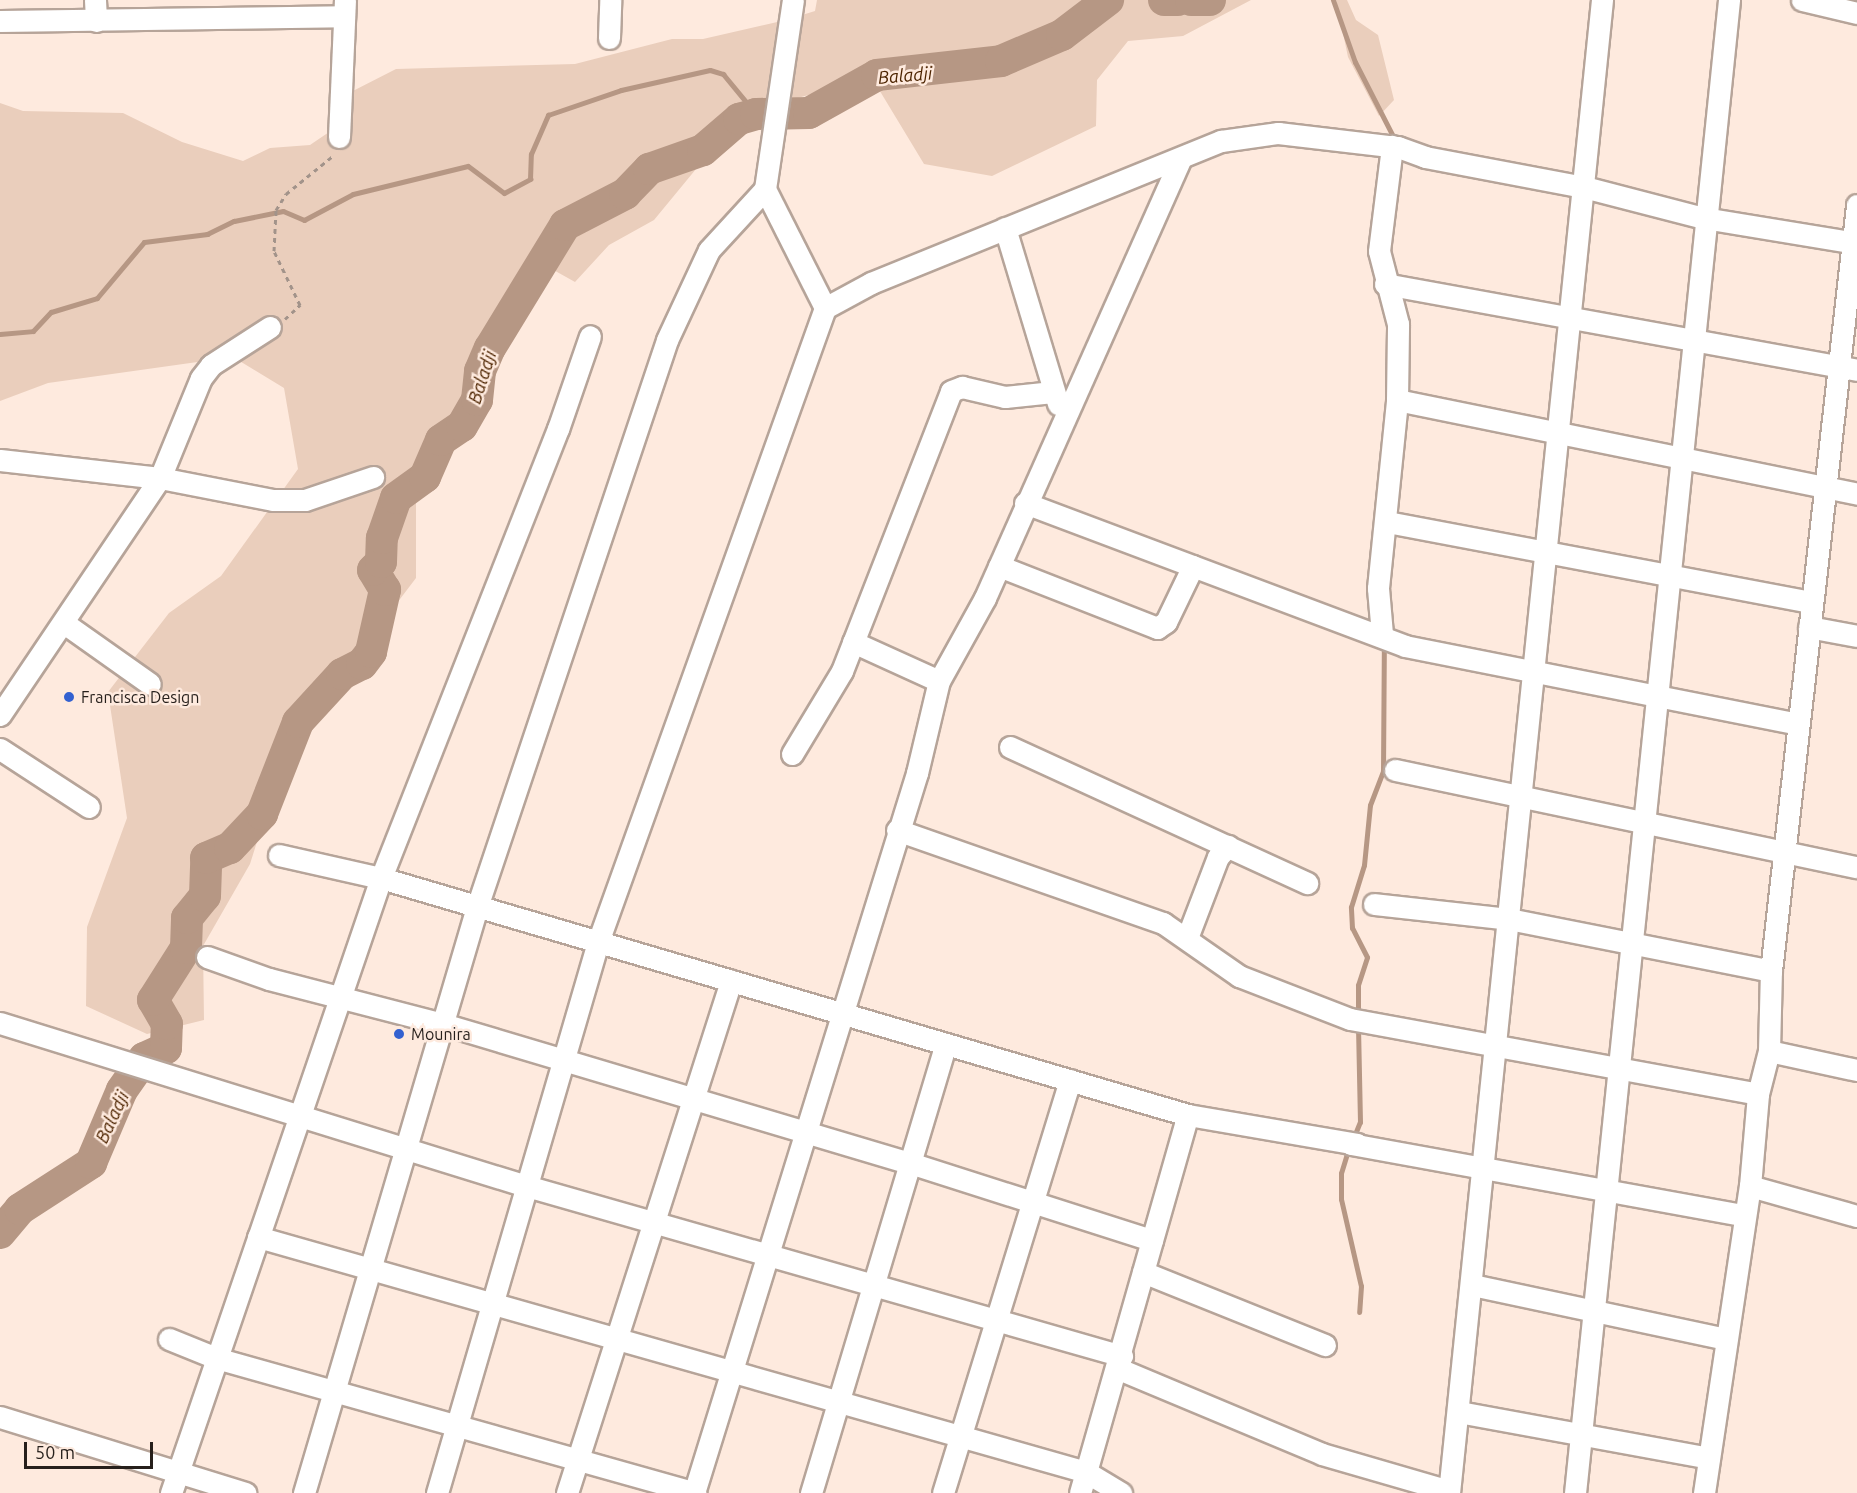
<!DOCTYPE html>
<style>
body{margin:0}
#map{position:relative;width:1857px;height:1493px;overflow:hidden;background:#feeade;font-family:Ubuntu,sans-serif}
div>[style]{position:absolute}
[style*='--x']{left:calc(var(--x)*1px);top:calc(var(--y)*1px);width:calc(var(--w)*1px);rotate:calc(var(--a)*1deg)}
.green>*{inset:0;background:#eacebc}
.stream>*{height:5px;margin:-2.5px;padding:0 2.5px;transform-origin:2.5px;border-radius:2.5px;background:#b69784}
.river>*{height:32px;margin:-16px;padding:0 16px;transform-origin:16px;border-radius:16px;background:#b69784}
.path>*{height:3px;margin-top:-1.5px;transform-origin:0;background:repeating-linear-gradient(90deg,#a2938a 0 4.5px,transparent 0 9px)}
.roads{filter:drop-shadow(2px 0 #b6a499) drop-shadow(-2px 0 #b6a499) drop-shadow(0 2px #b6a499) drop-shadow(0 -2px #b6a499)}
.minor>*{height:21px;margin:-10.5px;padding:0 10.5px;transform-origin:10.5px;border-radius:10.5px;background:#fff}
.dots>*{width:16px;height:16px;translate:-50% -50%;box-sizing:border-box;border:3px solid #feeade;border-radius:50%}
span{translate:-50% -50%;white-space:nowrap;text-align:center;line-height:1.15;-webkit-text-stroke:5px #feeade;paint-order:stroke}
.poi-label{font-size:16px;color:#261f1b}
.left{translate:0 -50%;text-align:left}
.water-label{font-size:18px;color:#4d2401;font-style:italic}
.scale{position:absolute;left:24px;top:1442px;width:129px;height:27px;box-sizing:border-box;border:3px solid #261f1b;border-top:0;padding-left:8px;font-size:18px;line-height:21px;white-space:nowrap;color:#261f1b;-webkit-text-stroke:4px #feeade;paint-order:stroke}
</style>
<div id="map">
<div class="green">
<div style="clip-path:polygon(817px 0,1251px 0,1183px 36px,1128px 41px,1097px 80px,1096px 126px,992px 176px,924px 164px,872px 78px,753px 110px,715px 146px,654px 220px,609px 245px,575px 282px,550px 268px,523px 296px,469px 435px,416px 479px,416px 578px,356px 657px,277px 778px,250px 864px,203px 946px,204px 1020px,147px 1034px,86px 1006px,87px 927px,127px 818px,108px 692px,169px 613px,221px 576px,298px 469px,284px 388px,233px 357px,48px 383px,0 401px,0 103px,23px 111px,123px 113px,182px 142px,243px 161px,270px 148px,310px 145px,335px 128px,347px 94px,396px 69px,575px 64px,672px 39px,703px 39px,786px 20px,815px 11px)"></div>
<div style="clip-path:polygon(1336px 0,1347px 0,1356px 20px,1378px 35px,1394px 100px,1379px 116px,1348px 57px)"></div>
</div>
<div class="stream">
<div style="--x:1333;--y:0;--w:66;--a:70.5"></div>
<div style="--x:1355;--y:62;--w:90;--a:62.9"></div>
<div style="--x:0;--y:334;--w:33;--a:-5"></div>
<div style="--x:33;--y:331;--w:26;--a:-47"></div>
<div style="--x:51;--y:312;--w:48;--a:-16.9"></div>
<div style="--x:97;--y:298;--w:73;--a:-50"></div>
<div style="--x:144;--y:242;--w:64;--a:-7.2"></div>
<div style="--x:207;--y:234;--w:30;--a:-26"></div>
<div style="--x:234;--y:221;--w:50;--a:-11.5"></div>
<div style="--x:283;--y:211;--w:23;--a:23"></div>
<div style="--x:304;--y:220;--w:55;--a:-28"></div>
<div style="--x:353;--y:194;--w:118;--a:-13.7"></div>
<div style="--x:468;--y:166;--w:45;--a:36.9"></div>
<div style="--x:504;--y:193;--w:30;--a:-28"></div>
<div style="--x:530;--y:179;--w:25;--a:-88"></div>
<div style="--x:531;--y:154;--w:43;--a:-66.4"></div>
<div style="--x:548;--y:115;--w:77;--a:-18.9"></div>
<div style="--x:621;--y:90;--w:91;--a:-12.7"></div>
<div style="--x:710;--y:70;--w:14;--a:17"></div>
<div style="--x:723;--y:74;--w:52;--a:50.5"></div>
<div style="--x:1358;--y:1015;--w:30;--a:-90"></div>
<div style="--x:1358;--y:985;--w:29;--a:-72"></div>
<div style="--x:1367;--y:957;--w:33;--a:-117"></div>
<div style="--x:1352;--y:928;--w:21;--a:-93"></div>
<div style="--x:1351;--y:907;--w:44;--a:-72.8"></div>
<div style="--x:1364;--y:865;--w:60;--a:-84.3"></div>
<div style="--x:1370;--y:805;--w:36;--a:-69"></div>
<div style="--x:1383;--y:771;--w:128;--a:-89.6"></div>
<div style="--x:1353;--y:1139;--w:18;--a:-68"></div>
<div style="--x:1360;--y:1122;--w:98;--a:-91.2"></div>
<div style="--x:1349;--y:1147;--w:27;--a:107"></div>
<div style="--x:1341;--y:1173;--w:26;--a:90"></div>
<div style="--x:1341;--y:1199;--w:89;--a:77.1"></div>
<div style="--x:1361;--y:1286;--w:26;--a:94"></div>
</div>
<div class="river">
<div style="--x:1164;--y:0;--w:14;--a:0"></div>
<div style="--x:1191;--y:0;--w:19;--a:0"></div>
<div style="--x:0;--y:1233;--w:31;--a:-50"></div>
<div style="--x:20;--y:1209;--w:85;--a:-32.9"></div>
<div style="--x:91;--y:1163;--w:79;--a:-67"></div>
<div style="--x:122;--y:1090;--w:39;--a:-55"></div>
<div style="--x:144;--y:1058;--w:24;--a:-24"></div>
<div style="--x:166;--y:1048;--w:24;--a:-88"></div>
<div style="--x:167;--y:1024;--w:28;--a:-120"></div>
<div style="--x:153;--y:1000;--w:62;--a:-57.6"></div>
<div style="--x:186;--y:948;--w:30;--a:-88"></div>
<div style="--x:187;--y:918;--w:28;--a:-51"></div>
<div style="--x:205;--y:896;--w:38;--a:-88"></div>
<div style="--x:206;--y:858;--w:26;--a:-23"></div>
<div style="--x:230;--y:848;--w:47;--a:-46.7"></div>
<div style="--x:262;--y:814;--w:99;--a:-68.6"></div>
<div style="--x:298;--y:722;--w:65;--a:-47.5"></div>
<div style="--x:342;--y:674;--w:22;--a:-27"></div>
<div style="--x:362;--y:664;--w:15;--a:-53"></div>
<div style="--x:371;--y:652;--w:64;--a:-77.3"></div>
<div style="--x:385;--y:590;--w:23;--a:-121"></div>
<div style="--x:373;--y:570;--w:11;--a:-45"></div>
<div style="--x:381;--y:562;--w:24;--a:-88"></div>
<div style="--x:382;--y:538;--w:42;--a:-70.7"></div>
<div style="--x:396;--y:498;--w:36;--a:-36"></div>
<div style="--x:425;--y:477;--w:40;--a:-66.6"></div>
<div style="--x:441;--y:440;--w:25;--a:-34"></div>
<div style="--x:462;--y:426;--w:30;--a:-60"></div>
<div style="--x:477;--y:400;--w:29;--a:-84"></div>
<div style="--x:480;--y:371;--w:25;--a:-67"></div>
<div style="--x:490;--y:348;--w:144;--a:-58.6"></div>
<div style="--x:565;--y:225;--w:68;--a:-27.3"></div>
<div style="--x:625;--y:194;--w:35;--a:-46"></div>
<div style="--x:649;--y:169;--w:57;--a:-19.4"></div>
<div style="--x:703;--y:150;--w:48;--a:-40.7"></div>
<div style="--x:739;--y:119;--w:18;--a:-16"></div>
<div style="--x:756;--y:114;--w:53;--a:-1.1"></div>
<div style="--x:809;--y:113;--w:78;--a:-29.2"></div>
<div style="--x:877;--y:75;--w:125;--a:-6.4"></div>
<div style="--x:1001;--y:61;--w:66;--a:-23.1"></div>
<div style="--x:1062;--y:35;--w:58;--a:-37.3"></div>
</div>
<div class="path">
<div style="--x:285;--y:319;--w:21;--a:-43"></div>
<div style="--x:300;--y:305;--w:60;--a:-115.7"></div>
<div style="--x:274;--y:251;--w:41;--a:-87.2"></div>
<div style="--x:276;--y:210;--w:19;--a:-58"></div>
<div style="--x:286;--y:194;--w:62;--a:-39.1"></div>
</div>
<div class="roads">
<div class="minor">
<div style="--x:95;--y:0;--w:21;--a:87"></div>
<div style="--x:1802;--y:0;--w:57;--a:13.3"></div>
<div style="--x:0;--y:21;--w:344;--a:-0.8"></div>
<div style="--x:609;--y:38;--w:38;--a:-88"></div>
<div style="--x:339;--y:137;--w:137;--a:-87.5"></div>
<div style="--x:765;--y:189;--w:133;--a:63.2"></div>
<div style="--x:1005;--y:228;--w:184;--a:73.2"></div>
<div style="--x:1385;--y:284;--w:480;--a:10.3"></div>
<div style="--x:1397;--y:400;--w:470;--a:11.5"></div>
<div style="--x:0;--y:460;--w:161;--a:6.4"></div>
<div style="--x:160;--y:478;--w:115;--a:11"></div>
<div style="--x:273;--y:500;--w:32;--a:0"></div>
<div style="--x:305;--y:500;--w:72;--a:-18.7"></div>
<div style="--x:1025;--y:503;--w:406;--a:20.6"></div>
<div style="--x:1405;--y:646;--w:401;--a:11.2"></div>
<div style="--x:1387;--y:522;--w:432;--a:10.7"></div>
<div style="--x:999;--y:566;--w:170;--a:21.4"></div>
<div style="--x:1157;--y:628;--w:11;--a:-34"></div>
<div style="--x:1166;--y:622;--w:62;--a:-64.3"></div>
<div style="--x:64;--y:623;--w:105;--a:35.3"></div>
<div style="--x:1809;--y:627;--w:49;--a:10.6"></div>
<div style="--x:1382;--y:634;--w:46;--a:-95"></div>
<div style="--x:1378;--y:588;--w:189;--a:-84.2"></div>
<div style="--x:1397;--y:400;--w:76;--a:-89.2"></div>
<div style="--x:1398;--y:324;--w:75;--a:-104.6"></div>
<div style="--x:1379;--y:251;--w:106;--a:-82.9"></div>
<div style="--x:853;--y:642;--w:94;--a:24.4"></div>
<div style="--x:0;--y:715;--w:286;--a:-56"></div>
<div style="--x:160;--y:478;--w:108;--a:-67.7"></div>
<div style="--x:201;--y:378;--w:16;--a:-52"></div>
<div style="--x:211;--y:365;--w:70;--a:-32.8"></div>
<div style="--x:1010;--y:747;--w:327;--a:24.6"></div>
<div style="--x:0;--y:749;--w:106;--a:33.1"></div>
<div style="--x:792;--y:754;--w:97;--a:-58.9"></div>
<div style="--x:842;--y:671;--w:300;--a:-68.7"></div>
<div style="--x:951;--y:391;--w:12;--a:-20"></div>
<div style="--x:962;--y:387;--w:44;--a:13.1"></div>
<div style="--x:1005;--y:397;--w:48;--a:-5.9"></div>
<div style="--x:1395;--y:770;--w:472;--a:11.9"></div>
<div style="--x:897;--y:830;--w:282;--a:19.3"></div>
<div style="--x:1163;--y:923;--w:93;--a:34.9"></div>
<div style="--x:1239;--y:976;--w:119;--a:21.2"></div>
<div style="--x:1350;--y:1019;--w:415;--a:10.4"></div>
<div style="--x:279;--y:855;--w:105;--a:12.7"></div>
<div style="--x:381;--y:878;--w:841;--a:16.37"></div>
<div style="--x:1188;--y:1115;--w:171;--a:9.7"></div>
<div style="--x:1374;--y:904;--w:136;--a:6.3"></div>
<div style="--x:1509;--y:919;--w:267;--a:11.2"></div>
<div style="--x:1187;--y:938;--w:87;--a:-69.1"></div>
<div style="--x:1218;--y:857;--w:15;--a:-48"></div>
<div style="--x:207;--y:957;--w:66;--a:19.5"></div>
<div style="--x:269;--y:979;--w:180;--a:14.5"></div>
<div style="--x:443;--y:1024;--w:487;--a:16.6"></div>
<div style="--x:910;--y:1163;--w:254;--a:17.7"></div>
<div style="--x:0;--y:1023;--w:548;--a:17.21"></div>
<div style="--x:523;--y:1185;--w:623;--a:15.93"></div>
<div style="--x:1769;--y:1051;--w:90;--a:12.2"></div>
<div style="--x:1357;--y:1144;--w:6;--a:180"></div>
<div style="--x:1351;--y:1144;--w:398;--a:10.3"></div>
<div style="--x:1750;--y:1186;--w:111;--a:15.7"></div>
<div style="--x:258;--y:1237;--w:861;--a:15.84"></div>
<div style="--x:1086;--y:1472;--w:41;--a:31"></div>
<div style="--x:1143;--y:1272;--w:196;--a:21.9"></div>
<div style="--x:1472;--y:1285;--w:260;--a:12"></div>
<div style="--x:169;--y:1339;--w:51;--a:22"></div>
<div style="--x:216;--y:1358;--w:498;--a:15.7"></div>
<div style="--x:1119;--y:1369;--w:220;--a:22.7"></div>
<div style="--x:1322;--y:1454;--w:132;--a:16.2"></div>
<div style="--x:1459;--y:1412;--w:254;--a:10.4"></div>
<div style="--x:0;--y:1417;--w:257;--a:17.2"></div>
<div style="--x:171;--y:1493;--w:650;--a:-71.15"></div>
<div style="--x:381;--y:878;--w:483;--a:-68.5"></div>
<div style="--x:558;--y:429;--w:98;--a:-71"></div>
<div style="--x:304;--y:1493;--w:611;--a:-73.55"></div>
<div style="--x:477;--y:907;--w:598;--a:-71.47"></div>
<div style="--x:667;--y:340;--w:99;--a:-65"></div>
<div style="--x:709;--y:250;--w:83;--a:-47.4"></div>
<div style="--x:765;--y:189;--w:191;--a:-81.6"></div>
<div style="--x:437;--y:1493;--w:574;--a:-73.71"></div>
<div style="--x:598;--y:942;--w:673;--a:-70.3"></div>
<div style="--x:825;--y:308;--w:52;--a:-28.5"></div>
<div style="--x:871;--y:283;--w:378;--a:-22.1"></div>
<div style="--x:1221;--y:141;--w:58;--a:-8"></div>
<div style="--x:1278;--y:133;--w:121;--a:6.7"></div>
<div style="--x:1398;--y:147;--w:29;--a:20"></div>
<div style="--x:1425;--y:157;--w:162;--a:10.7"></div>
<div style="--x:1584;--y:187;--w:124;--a:14.5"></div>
<div style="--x:1704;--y:218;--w:155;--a:9.3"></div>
<div style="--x:567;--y:1493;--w:538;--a:-72.24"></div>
<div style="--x:694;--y:1493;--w:754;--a:-72.79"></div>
<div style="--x:917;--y:773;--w:95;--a:-76.6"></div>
<div style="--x:939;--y:681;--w:95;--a:-61"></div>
<div style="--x:985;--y:598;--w:480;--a:-66"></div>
<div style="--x:811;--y:1493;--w:469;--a:-73.3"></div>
<div style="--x:943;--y:1493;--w:432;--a:-72.9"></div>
<div style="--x:1080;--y:1493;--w:393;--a:-74.1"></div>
<div style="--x:1449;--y:1493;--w:1501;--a:-84.15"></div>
<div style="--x:1575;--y:1493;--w:1501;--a:-84.11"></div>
<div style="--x:1704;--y:1493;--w:310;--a:-81.5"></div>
<div style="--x:1750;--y:1186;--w:92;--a:-85"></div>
<div style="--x:1758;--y:1094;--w:44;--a:-75.7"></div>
<div style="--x:1769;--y:1051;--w:80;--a:-88.6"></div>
<div style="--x:1771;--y:971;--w:771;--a:-83.59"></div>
</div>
</div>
<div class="dots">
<div style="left:69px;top:697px;background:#3361d0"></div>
<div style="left:399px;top:1034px;background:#3361d0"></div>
</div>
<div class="poi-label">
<span class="left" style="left:81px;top:697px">Francisca Design</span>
<span class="left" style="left:411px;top:1034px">Mounira</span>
</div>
<div class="water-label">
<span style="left:905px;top:75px;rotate:-5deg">Baladji</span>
<span style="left:482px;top:377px;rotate:-72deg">Baladji</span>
<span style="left:112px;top:1117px;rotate:-65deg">Baladji</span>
</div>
<div class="scale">50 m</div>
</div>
